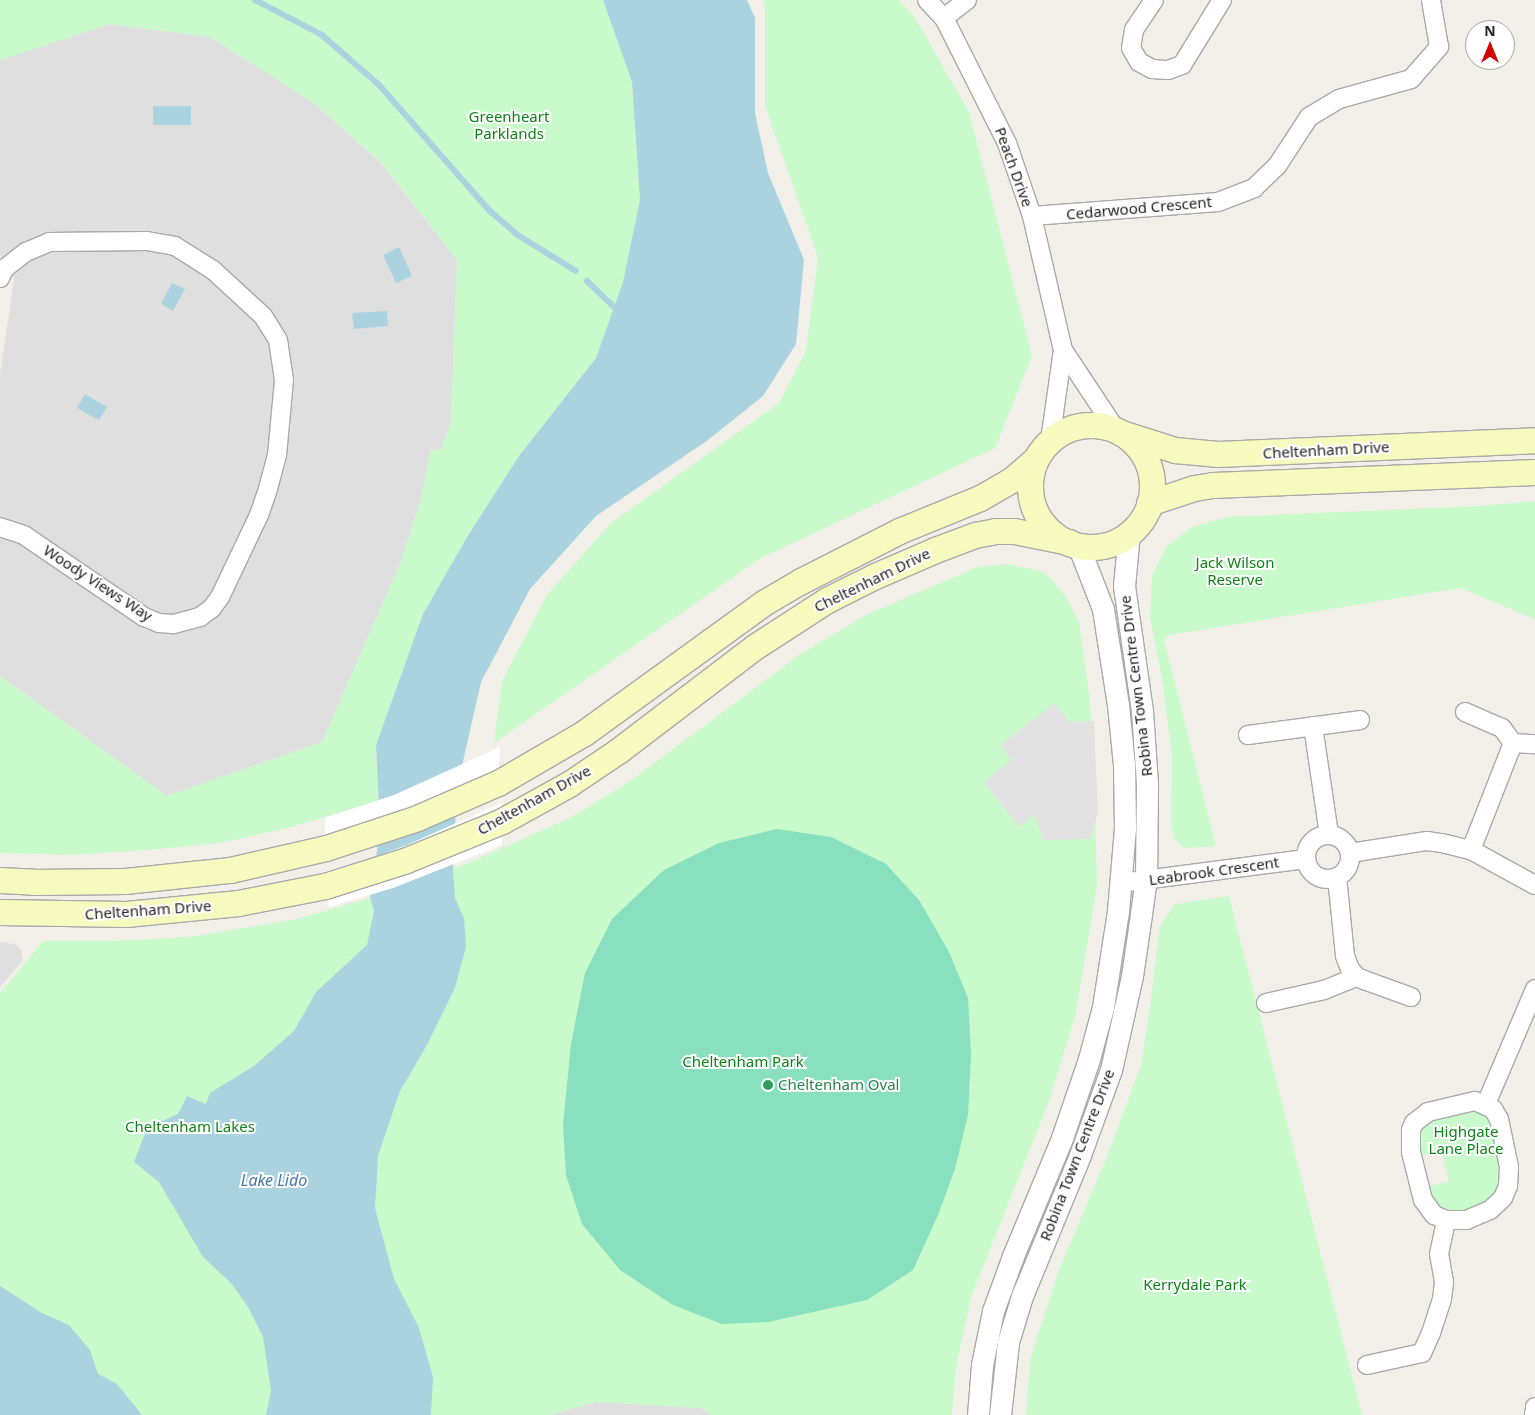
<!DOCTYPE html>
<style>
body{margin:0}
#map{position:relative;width:1535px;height:1415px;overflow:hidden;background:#f2efe9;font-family:"Noto Sans",sans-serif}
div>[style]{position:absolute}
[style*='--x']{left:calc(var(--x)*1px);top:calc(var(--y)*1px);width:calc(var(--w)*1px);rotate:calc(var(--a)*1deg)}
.residential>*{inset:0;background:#e0dfdf}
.park>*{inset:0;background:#c8facc}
.pitch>*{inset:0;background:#88e0be}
.parking>*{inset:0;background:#e2e2e2}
.water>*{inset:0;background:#aad3df}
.pier>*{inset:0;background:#fff}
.stream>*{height:6px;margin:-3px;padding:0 3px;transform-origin:3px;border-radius:3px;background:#aad3df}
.roads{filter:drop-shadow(1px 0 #a9a9a9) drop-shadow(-1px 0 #a9a9a9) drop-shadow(0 1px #a9a9a9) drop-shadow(0 -1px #a9a9a9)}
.minor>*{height:18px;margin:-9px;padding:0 9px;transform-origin:9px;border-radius:9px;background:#fff}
.minor>.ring{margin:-9px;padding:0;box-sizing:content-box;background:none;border:18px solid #fff;border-radius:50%}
.tertiary>*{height:21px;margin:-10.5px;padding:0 10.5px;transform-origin:10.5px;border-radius:10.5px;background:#fff}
.secondary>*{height:25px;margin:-12.5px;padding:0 12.5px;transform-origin:12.5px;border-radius:12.5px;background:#f7fabf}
.secondary>.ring{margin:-12.5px;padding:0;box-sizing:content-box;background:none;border:25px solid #f7fabf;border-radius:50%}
.dots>*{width:14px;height:14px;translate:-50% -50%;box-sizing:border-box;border:2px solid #fff;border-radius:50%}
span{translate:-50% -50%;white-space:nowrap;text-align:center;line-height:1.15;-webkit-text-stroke:4px #fff;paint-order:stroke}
.park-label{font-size:15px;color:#0c8416}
.street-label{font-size:15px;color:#222}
.leisure-label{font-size:15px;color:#27864d}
.left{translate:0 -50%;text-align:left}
.water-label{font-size:16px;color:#4a7aab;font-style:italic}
.north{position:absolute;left:1465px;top:20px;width:50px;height:50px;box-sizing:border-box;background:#fff;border:1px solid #a7a7a7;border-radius:50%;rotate:0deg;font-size:14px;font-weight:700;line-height:20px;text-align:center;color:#222}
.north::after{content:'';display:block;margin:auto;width:18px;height:22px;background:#d40000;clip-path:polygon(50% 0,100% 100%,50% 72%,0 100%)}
</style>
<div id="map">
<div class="residential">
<div style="clip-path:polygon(110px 24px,210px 37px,315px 104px,381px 163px,457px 260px,451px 423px,440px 451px,431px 449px,420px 502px,400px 564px,322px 742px,167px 796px,0 676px,0 375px,14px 280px,0 255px,0 60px)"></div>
<div style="clip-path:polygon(0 942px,15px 944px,21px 950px,23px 960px,0 987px)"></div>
<div style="clip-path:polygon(595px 1402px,702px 1408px,712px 1415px,550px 1415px)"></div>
</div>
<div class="park">
<div style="clip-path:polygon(0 0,603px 0,632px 82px,640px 200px,623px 282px,596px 358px,519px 456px,467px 537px,423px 614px,376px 745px,378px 801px,288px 828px,220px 843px,160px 849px,74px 855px,0 853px,0 676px,167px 796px,322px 742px,400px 564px,420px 502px,431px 449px,440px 451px,451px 423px,457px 260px,381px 162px,315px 104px,210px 37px,110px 24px,0 60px)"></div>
<div style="clip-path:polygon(763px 0,899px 0,914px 16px,969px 112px,1032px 356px,995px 448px,761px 558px,494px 743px,502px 681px,547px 595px,610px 524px,779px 403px,806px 351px,818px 257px,765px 106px,765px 5px)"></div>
<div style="clip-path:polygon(1535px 501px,1535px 619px,1460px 588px,1170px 635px,1164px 640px,1216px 846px,1183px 848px,1174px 838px,1171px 825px,1172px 757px,1162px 678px,1150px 618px,1152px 577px,1166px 547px,1192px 527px,1227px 517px,1479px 506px)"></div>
<div style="clip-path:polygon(1007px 564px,1044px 572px,1065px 595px,1079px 622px,1089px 693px,1094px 757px,1097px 886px,1075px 1017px,1048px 1104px,971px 1297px,956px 1367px,952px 1415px,712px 1415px,702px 1408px,595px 1402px,550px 1415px,0 1415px,0 993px,43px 941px,113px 941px,188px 937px,297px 919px,370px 898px,473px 861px,572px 817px,633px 779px,802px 653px,868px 614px,978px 567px)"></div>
<div style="clip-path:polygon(1229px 896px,1362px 1415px,1026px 1415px,1030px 1359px,1059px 1270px,1108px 1154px,1141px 1065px,1150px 1008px,1160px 926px,1175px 904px)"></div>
<div style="clip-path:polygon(1474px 1109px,1489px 1116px,1494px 1126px,1500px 1167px,1500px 1185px,1497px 1192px,1485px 1204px,1460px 1214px,1453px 1214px,1439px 1209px,1433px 1203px,1427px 1187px,1449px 1181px,1441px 1151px,1420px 1156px,1418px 1134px,1432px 1119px)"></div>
</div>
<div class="pitch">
<div style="clip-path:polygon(777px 829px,831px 837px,886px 864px,919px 900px,949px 952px,968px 998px,971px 1055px,968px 1115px,955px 1169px,938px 1215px,913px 1270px,867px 1300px,768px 1322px,722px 1324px,673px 1305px,620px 1270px,582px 1224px,566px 1175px,563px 1125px,571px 1044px,585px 973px,612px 919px,664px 870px,719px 843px)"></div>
</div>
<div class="parking">
<div style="clip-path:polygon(1055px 703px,1069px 722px,1094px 721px,1098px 812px,1091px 839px,1043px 840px,1035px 815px,1019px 827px,984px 782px,1011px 760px,1000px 745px)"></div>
</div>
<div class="water">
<div style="clip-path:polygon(603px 0,747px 0,755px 18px,755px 113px,768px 173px,804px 260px,796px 344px,763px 396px,708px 440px,596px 516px,530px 589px,481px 682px,457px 788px,453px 869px,455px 898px,464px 918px,466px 947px,455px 988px,427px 1045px,400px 1091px,378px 1156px,375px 1208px,394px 1279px,419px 1328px,433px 1377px,431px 1415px,266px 1415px,271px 1391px,263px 1337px,248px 1307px,231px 1283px,203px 1257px,159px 1182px,134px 1162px,147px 1128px,178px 1114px,187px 1096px,206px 1104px,210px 1093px,254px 1066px,294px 1031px,316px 992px,367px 945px,374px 911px,370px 898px,380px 831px,376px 745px,423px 614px,467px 537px,519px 456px,596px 358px,623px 282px,640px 200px,632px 82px)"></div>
<div style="clip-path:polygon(153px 106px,191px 106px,191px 125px,153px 125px)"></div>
<div style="clip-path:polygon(399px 247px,412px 276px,396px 283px,383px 255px)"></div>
<div style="clip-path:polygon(172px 283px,185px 289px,173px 311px,161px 304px)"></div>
<div style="clip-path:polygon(387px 311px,388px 326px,354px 329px,352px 313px)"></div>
<div style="clip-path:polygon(85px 394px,107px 407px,99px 420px,77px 408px)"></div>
<div style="clip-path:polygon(0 1286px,42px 1313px,69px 1325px,90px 1350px,98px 1374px,117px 1384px,142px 1415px,0 1415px)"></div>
</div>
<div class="pier">
<div style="clip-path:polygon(500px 747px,497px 797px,399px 839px,326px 863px,325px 818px,394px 795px)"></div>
<div style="clip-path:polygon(501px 803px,502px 845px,393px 888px,329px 907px,323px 872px,371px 858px,407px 845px)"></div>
</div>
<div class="stream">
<div style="--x:255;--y:0;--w:76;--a:27.6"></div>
<div style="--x:322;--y:35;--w:77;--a:41.3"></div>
<div style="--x:380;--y:86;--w:167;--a:48.7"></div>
<div style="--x:490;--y:211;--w:35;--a:41"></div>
<div style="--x:516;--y:234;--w:70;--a:31.7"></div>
<div style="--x:587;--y:281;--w:37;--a:44"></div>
</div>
<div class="roads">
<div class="minor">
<div style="--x:927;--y:0;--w:25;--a:47"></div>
<div style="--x:944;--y:18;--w:140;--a:63.3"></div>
<div style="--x:1007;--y:143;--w:77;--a:71.1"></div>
<div style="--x:1032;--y:216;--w:138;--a:77"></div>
<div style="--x:1063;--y:350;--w:96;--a:56.5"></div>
<div style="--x:1154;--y:0;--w:36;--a:124"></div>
<div style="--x:1134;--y:30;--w:18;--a:99"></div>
<div style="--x:1131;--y:48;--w:16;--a:60"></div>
<div style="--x:1139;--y:62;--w:15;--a:28"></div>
<div style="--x:1152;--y:69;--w:16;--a:4"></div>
<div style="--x:1168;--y:70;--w:15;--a:-20"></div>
<div style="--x:1182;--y:65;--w:76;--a:-58.4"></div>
<div style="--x:944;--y:18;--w:29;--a:-38"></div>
<div style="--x:1032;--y:216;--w:187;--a:-4.3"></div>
<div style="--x:1218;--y:202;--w:39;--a:-21"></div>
<div style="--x:1254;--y:188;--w:32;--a:-44"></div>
<div style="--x:1277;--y:166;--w:59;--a:-56.9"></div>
<div style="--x:1309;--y:117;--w:35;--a:-31"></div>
<div style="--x:1339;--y:99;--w:75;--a:-15.5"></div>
<div style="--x:1411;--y:79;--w:43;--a:-48.8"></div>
<div style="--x:1439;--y:47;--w:48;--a:-99.7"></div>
<div style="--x:0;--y:278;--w:10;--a:-66"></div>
<div style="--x:4;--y:269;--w:28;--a:-38"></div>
<div style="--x:26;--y:252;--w:25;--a:-23"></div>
<div style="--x:49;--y:242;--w:98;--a:-0.6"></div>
<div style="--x:147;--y:241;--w:28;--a:10"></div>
<div style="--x:175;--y:246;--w:45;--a:32.3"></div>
<div style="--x:213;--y:270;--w:68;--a:42.6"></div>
<div style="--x:263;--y:316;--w:28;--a:58"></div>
<div style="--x:278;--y:340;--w:40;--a:81.5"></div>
<div style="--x:284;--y:380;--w:75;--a:95.3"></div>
<div style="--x:277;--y:455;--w:35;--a:105"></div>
<div style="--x:268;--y:489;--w:28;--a:109"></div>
<div style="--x:259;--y:515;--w:91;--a:115.4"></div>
<div style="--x:220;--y:597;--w:14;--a:126"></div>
<div style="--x:212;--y:608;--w:15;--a:143"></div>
<div style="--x:200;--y:617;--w:28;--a:165"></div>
<div style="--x:173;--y:624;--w:14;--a:-176"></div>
<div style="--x:159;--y:623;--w:16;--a:-158"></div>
<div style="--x:144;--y:617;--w:145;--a:-145.7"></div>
<div style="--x:24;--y:535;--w:25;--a:-162"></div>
<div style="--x:1050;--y:441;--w:92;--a:-81.9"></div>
<div style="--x:1465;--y:712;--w:40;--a:23.4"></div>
<div style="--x:1502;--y:728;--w:19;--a:54"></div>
<div style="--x:1513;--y:743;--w:22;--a:3"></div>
<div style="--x:1313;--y:726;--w:110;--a:81.6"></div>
<div style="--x:1248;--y:735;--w:113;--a:-7.6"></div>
<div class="ring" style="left:1306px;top:835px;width:26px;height:26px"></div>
<div style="--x:1471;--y:850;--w:115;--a:-68.6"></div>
<div style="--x:1350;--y:853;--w:78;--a:-8.9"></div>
<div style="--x:1427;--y:841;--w:15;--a:8"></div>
<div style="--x:1442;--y:843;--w:30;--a:14"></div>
<div style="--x:1471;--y:850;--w:73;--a:28.7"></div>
<div style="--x:1337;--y:877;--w:79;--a:84.2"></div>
<div style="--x:1345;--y:956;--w:14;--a:69"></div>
<div style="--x:1350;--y:969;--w:11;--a:49"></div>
<div style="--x:1357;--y:977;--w:8;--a:23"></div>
<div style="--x:1364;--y:980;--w:50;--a:19.9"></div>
<div style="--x:1121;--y:883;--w:187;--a:-7.4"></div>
<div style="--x:1266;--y:1003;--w:59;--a:-12.6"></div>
<div style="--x:1324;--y:990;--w:35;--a:-22"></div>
<div style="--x:1475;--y:1101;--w:20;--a:24"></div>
<div style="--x:1493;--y:1109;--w:12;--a:59"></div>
<div style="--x:1499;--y:1119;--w:49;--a:78.2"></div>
<div style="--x:1509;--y:1167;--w:19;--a:93"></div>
<div style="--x:1508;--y:1186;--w:13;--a:113"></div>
<div style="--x:1503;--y:1198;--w:18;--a:137"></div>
<div style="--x:1490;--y:1210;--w:25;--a:157"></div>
<div style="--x:1467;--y:1220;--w:21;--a:180"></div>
<div style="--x:1446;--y:1220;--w:13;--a:-157"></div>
<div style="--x:1434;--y:1215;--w:19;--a:-126"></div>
<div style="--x:1423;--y:1200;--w:49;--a:-104"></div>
<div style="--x:1411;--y:1152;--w:22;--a:-90"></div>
<div style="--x:1411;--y:1130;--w:8;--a:-67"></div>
<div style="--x:1414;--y:1123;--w:18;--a:-38"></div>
<div style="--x:1428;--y:1112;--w:48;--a:-13.2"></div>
<div style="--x:1486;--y:1104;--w:125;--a:-66.9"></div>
<div style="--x:1367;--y:1365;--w:56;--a:-12.3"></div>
<div style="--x:1422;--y:1353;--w:22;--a:-66"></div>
<div style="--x:1431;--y:1333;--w:36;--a:-72"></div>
<div style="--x:1442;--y:1299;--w:17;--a:-83"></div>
<div style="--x:1444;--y:1282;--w:28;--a:-100"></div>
<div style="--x:1439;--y:1254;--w:35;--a:-78"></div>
<div style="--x:1534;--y:1415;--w:8;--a:-83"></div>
</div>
<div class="tertiary">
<div style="--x:978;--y:1415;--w:50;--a:-85.4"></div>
<div style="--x:982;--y:1365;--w:55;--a:-78.5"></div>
<div style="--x:993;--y:1311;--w:59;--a:-70"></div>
<div style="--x:1013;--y:1256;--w:128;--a:-67.4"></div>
<div style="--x:1062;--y:1138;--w:83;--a:-71.1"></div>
<div style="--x:1089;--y:1059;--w:54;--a:-74.9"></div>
<div style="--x:1103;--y:1007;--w:97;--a:-81.1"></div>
<div style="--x:1118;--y:911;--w:84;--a:-85.2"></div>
<div style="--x:1125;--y:827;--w:62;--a:-90.9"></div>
<div style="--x:1124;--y:765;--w:60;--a:-95.7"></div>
<div style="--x:1118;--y:705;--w:97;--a:-98.9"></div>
<div style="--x:1103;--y:609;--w:69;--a:-111.3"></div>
<div style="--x:1000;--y:1415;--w:73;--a:-83.7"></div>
<div style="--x:1008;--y:1342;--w:48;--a:-73.1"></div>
<div style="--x:1022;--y:1296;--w:152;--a:-67.6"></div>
<div style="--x:1080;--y:1155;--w:90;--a:-70"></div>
<div style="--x:1111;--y:1070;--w:96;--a:-77.4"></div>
<div style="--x:1132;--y:976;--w:63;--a:-81.7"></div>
<div style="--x:1141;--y:914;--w:34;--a:-82"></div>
<div style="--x:1146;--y:880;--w:96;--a:-89.4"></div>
<div style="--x:1147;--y:784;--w:73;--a:-93.9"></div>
<div style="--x:1142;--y:711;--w:126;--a:-98.2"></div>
<div style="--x:1124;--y:586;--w:53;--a:-84.6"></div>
</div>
<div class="secondary">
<div class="ring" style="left:1030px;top:425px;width:97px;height:97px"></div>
<div style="--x:1121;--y:433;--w:57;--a:17.5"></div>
<div style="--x:1175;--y:450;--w:43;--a:5.3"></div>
<div style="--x:1218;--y:454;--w:317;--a:-2.5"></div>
<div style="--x:1149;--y:503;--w:47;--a:-18.4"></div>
<div style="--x:1194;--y:488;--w:19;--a:-9"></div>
<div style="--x:1213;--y:485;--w:322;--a:-2.3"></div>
<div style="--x:0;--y:880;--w:34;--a:3"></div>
<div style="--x:34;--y:882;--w:91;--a:-0.6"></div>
<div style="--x:125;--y:881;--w:106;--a:-6"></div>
<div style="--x:230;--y:870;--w:98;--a:-12.9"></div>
<div style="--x:326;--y:848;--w:96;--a:-18.2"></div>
<div style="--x:417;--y:818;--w:88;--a:-23.4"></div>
<div style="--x:498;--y:783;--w:99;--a:-30.2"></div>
<div style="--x:584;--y:733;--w:223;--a:-35.9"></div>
<div style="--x:765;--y:602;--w:42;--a:-30.3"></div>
<div style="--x:801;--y:581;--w:110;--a:-27"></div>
<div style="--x:899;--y:531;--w:87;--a:-22.2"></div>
<div style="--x:980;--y:498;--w:39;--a:-30"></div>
<div style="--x:1014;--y:478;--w:29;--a:-41"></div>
<div style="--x:0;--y:912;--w:126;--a:0.9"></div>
<div style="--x:126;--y:914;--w:113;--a:-5.6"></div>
<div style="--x:238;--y:903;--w:89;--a:-11.1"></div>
<div style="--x:325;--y:886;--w:83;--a:-17.6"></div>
<div style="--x:404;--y:861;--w:106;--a:-22.2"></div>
<div style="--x:502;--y:821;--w:77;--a:-28.9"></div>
<div style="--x:569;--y:784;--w:59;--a:-34"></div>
<div style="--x:618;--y:751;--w:173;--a:-37.3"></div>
<div style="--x:756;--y:646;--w:85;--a:-32.9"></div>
<div style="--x:827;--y:600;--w:54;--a:-26.6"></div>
<div style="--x:875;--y:576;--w:65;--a:-23.4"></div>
<div style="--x:935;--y:550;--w:43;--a:-20.6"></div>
<div style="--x:975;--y:535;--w:20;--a:-11"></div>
<div style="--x:995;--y:531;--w:19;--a:0"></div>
<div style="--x:1014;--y:531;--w:56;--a:11.3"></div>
</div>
</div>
<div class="dots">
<div style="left:768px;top:1085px;background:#2e9e5b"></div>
</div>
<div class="park-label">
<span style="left:509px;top:125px">Greenheart<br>Parklands</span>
<span style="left:1235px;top:571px">Jack Wilson<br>Reserve</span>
<span style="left:743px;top:1062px">Cheltenham Park</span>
<span style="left:190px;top:1127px">Cheltenham Lakes</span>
<span style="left:1466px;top:1140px">Highgate<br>Lane Place</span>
<span style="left:1195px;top:1285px">Kerrydale Park</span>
</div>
<div class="street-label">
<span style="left:1014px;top:167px;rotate:70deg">Peach Drive</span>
<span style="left:1139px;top:208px;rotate:-5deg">Cedarwood Crescent</span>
<span style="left:1326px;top:450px;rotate:-3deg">Cheltenham Drive</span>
<span style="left:872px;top:580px;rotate:-26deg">Cheltenham Drive</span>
<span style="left:98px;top:583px;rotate:33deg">Woody Views Way</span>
<span style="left:1136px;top:686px;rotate:-97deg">Robina Town Centre Drive</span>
<span style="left:534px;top:800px;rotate:-29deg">Cheltenham Drive</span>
<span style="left:1214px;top:871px;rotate:-8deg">Leabrook Crescent</span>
<span style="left:148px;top:910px;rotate:-4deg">Cheltenham Drive</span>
<span style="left:1077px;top:1155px;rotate:-69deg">Robina Town Centre Drive</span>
</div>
<div class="leisure-label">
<span class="left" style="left:778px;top:1085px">Cheltenham Oval</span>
</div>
<div class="water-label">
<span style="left:274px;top:1180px">Lake Lido</span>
</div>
<div class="north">N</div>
</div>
